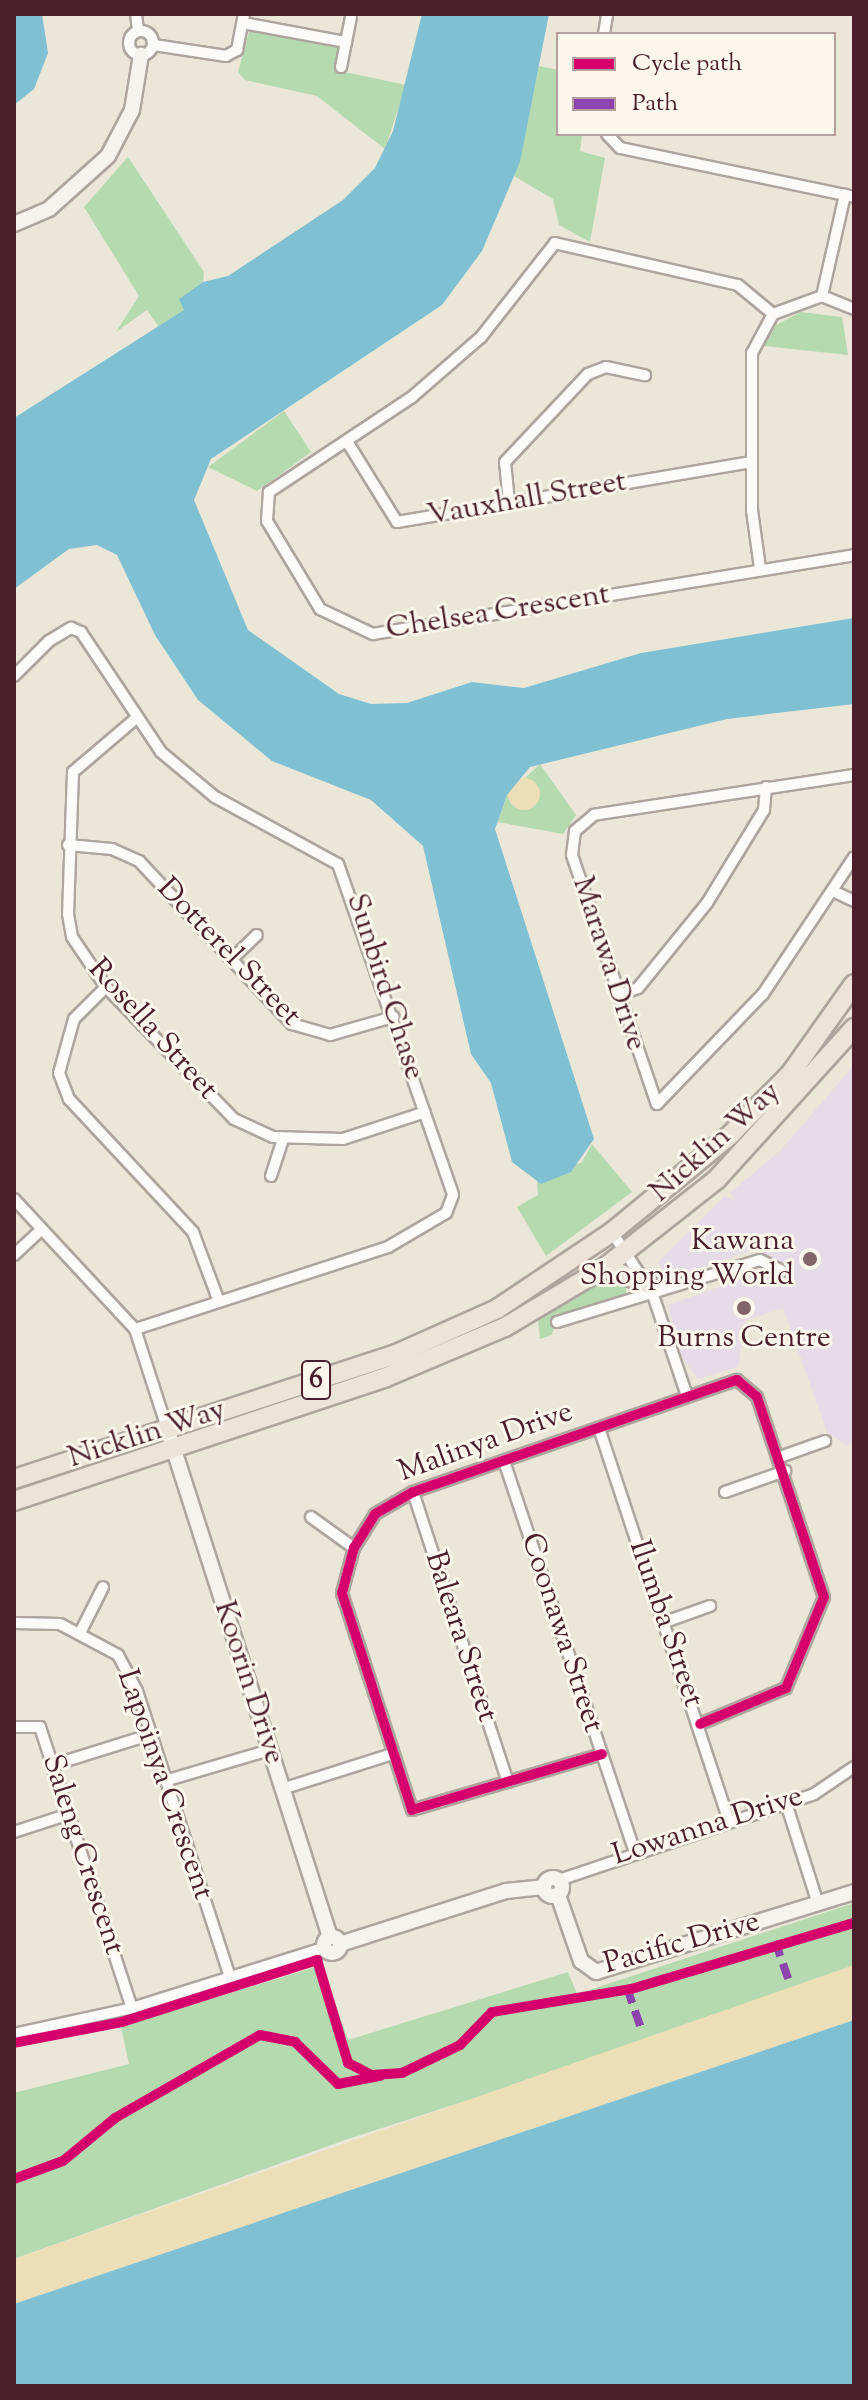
<!DOCTYPE html>
<style>
body{margin:0}
#map{position:relative;width:868px;height:2400px;overflow:hidden;background:#eae6d8;font-family:"Sorts Mill Goudy",serif}
div>[style]{position:absolute}
[style*='--x']{left:calc(var(--x)*1px);top:calc(var(--y)*1px);width:calc(var(--w)*1px);rotate:calc(var(--a)*1deg)}
.built>*{inset:0;background:#e5dce7}
.green>*{inset:0;background:#b5daaf}
.sand>*{inset:0;background:#ecdfb8}
.round{border-radius:50%}
.water>*{inset:0;background:#80c0d3}
.roads{filter:drop-shadow(2px 0 #ada59e) drop-shadow(-2px 0 #ada59e) drop-shadow(0 2px #ada59e) drop-shadow(0 -2px #ada59e)}
.street>*{height:10px;margin:-5px;padding:0 5px;transform-origin:5px;border-radius:5px;background:#fcfbf9}
.street>.ring{margin:-5px;padding:0;box-sizing:content-box;background:none;border:10px solid #fcfbf9;border-radius:50%}
.secondary>*{height:14px;margin:-7px;padding:0 7px;transform-origin:7px;border-radius:7px;background:#f6f2ec}
.secondary>.ring{margin:-7px;padding:0;box-sizing:content-box;background:none;border:14px solid #f6f2ec;border-radius:50%}
.highway>*{height:18px;margin:-9px;padding:0 9px;transform-origin:9px;border-radius:9px;background:#ece3d9}
.quiet>*{height:8px;margin-top:-4px;transform-origin:0;background:repeating-linear-gradient(90deg,#8e44ad 0 16px,transparent 0 24px)}
.cycleway>*{height:10px;margin:-5px;padding:0 5px;transform-origin:5px;border-radius:5px;background:#d6006c}
.dots>*{width:22px;height:22px;translate:-50% -50%;box-sizing:border-box;border:4px solid #fbf7ec;border-radius:50%}
span{translate:-50% -50%;white-space:nowrap;text-align:center;line-height:1.15;-webkit-text-stroke:6px #fbf7ec;paint-order:stroke}
.shield-label span{padding:2px 6px;background:#fbf7ec;border:2px solid;border-radius:6px;-webkit-text-stroke-width:0}
.shield-label{font-size:28px;color:#4a1f2b;font-weight:700}
.street-label{font-size:30px;color:#4a1f2b}
.poi-label{font-size:30px;color:#4a1f2b}
.right{translate:-100% -50%;text-align:right}
.frame{position:absolute;inset:0;border:16px solid #4a1f2b;pointer-events:none}
.legend{position:absolute;left:556px;top:32px;width:280px;height:104px;box-sizing:border-box;background:#fbf7ec;border:2px solid #b4a19f;margin:0;padding:10px 14px;list-style:none;font-size:24px;color:#4a1f2b}
.legend li{display:flex;align-items:center;gap:16px;height:40px}
.legend b{width:40px;border:2px solid #b4a19f}
</style>
<div id="map">
<div class="built">
<div style="clip-path:polygon(854px 1065px,854px 1443px,847px 1446px,827px 1432px,783px 1308px,745px 1321px,738px 1367px,698px 1379px,682px 1357px,668px 1305px,770px 1269px,761px 1247px,668px 1279px,658px 1262px,725px 1196px,735px 1201px,730px 1193px,781px 1150px)"></div>
</div>
<div class="green">
<div style="clip-path:polygon(250px 28px,338px 48px,335px 70px,406px 85px,385px 149px,317px 96px,245px 80px,238px 72px)"></div>
<div style="clip-path:polygon(539px 66px,558px 70px,558px 134px,582px 134px,580px 151px,605px 158px,590px 242px,559px 225px,553px 199px,514px 176px)"></div>
<div style="clip-path:polygon(128px 157px,204px 272px,203px 282px,180px 299px,185px 310px,159px 327px,147px 310px,116px 332px,139px 296px,84px 207px)"></div>
<div style="clip-path:polygon(801px 312px,842px 317px,848px 355px,764px 346px,776px 325px)"></div>
<div style="clip-path:polygon(284px 411px,311px 452px,257px 491px,208px 467px)"></div>
<div style="clip-path:polygon(540px 764px,576px 815px,563px 834px,497px 822px,507px 795px)"></div>
<div style="clip-path:polygon(592px 1144px,632px 1192px,546px 1256px,517px 1207px,538px 1195px,537px 1182px,582px 1162px)"></div>
<div style="clip-path:polygon(610px 1276px,626px 1281px,626px 1297px,581px 1316px,556px 1313px,552px 1335px,540px 1339px,538px 1319px)"></div>
<div style="clip-path:polygon(854px 1903px,854px 1975px,345px 2140px,14px 2259px,14px 2093px,129px 2064px,121px 2027px,322px 1965px,348px 2040px,568px 1972px,577px 1994px)"></div>
</div>
<div class="sand">
<div class="round" style="left:508px;top:778px;width:32px;height:32px"></div>
<div style="clip-path:polygon(854px 1965px,854px 2020px,14px 2304px,14px 2259px)"></div>
</div>
<div class="water">
<div style="clip-path:polygon(14px 14px,42px 14px,48px 53px,34px 89px,14px 105px)"></div>
<div style="clip-path:polygon(422px 14px,549px 14px,520px 162px,482px 251px,442px 305px,211px 459px,194px 500px,248px 630px,339px 694px,371px 704px,407px 703px,472px 682px,524px 688px,641px 653px,854px 618px,854px 704px,727px 719px,530px 767px,507px 795px,495px 829px,594px 1139px,571px 1172px,541px 1184px,512px 1162px,491px 1083px,471px 1054px,423px 846px,371px 800px,272px 761px,198px 700px,155px 635px,117px 555px,97px 545px,69px 549px,14px 589px,14px 418px,184px 310px,179px 299px,203px 282px,228px 276px,343px 200px,375px 168px,393px 131px)"></div>
<div style="clip-path:polygon(854px 2020px,854px 2386px,14px 2386px,14px 2304px)"></div>
</div>
<div class="roads">
<div class="street">
<div style="--x:136;--y:14;--w:17;--a:83"></div>
<div style="--x:243;--y:23;--w:105;--a:10.5"></div>
<div class="ring" style="left:129px;top:31px;width:14px;height:14px"></div>
<div style="--x:604;--y:34;--w:20;--a:-81"></div>
<div style="--x:154;--y:45;--w:73;--a:8.7"></div>
<div style="--x:226;--y:56;--w:13;--a:-29"></div>
<div style="--x:237;--y:50;--w:37;--a:-79"></div>
<div style="--x:341;--y:67;--w:51;--a:-78.7"></div>
<div style="--x:607;--y:134;--w:19;--a:47"></div>
<div style="--x:620;--y:148;--w:239;--a:11.8"></div>
<div style="--x:822;--y:296;--w:104;--a:-77.2"></div>
<div style="--x:822;--y:296;--w:35;--a:22"></div>
<div style="--x:773;--y:314;--w:45;--a:-140.4"></div>
<div style="--x:738;--y:285;--w:188;--a:-167.1"></div>
<div style="--x:555;--y:243;--w:120;--a:128.2"></div>
<div style="--x:481;--y:337;--w:91;--a:139"></div>
<div style="--x:412;--y:397;--w:172;--a:146.4"></div>
<div style="--x:269;--y:492;--w:29;--a:94"></div>
<div style="--x:267;--y:521;--w:103;--a:58.9"></div>
<div style="--x:320;--y:609;--w:59;--a:25.3"></div>
<div style="--x:373;--y:634;--w:487;--a:-9.3"></div>
<div style="--x:348;--y:443;--w:93;--a:58.2"></div>
<div style="--x:397;--y:522;--w:358;--a:-9.6"></div>
<div style="--x:509;--y:502;--w:40;--a:-95.7"></div>
<div style="--x:505;--y:462;--w:121;--a:-46.7"></div>
<div style="--x:588;--y:374;--w:19;--a:-21"></div>
<div style="--x:606;--y:367;--w:40;--a:12"></div>
<div style="--x:760;--y:568;--w:59;--a:-97.9"></div>
<div style="--x:752;--y:510;--w:157;--a:-90"></div>
<div style="--x:752;--y:353;--w:44;--a:-61.7"></div>
<div style="--x:773;--y:314;--w:52;--a:-20.2"></div>
<div style="--x:14;--y:676;--w:49;--a:-45"></div>
<div style="--x:49;--y:641;--w:26;--a:-31"></div>
<div style="--x:71;--y:628;--w:11;--a:22"></div>
<div style="--x:81;--y:632;--w:144;--a:56.3"></div>
<div style="--x:161;--y:752;--w:70;--a:39.8"></div>
<div style="--x:215;--y:797;--w:140;--a:28.6"></div>
<div style="--x:338;--y:864;--w:350;--a:70.8"></div>
<div style="--x:453;--y:1195;--w:19;--a:111"></div>
<div style="--x:446;--y:1213;--w:67;--a:149.6"></div>
<div style="--x:388;--y:1247;--w:266;--a:162"></div>
<div style="--x:134;--y:720;--w:80;--a:139.6"></div>
<div style="--x:73;--y:772;--w:142;--a:92"></div>
<div style="--x:68;--y:914;--w:23;--a:80"></div>
<div style="--x:72;--y:937;--w:60;--a:55.8"></div>
<div style="--x:106;--y:987;--w:184;--a:45.9"></div>
<div style="--x:234;--y:1119;--w:43;--a:24.8"></div>
<div style="--x:273;--y:1137;--w:70;--a:1.6"></div>
<div style="--x:343;--y:1139;--w:86;--a:-18.2"></div>
<div style="--x:854;--y:775;--w:263;--a:171.3"></div>
<div style="--x:594;--y:815;--w:25;--a:140"></div>
<div style="--x:575;--y:831;--w:24;--a:97"></div>
<div style="--x:572;--y:855;--w:263;--a:71.2"></div>
<div style="--x:657;--y:1104;--w:153;--a:-46.1"></div>
<div style="--x:763;--y:994;--w:164;--a:-56.4"></div>
<div style="--x:68;--y:845;--w:44;--a:5.2"></div>
<div style="--x:112;--y:849;--w:30;--a:24"></div>
<div style="--x:139;--y:861;--w:224;--a:46.8"></div>
<div style="--x:292;--y:1024;--w:40;--a:16"></div>
<div style="--x:330;--y:1035;--w:66;--a:-15.9"></div>
<div style="--x:835;--y:892;--w:21;--a:25"></div>
<div style="--x:233;--y:958;--w:33;--a:-44"></div>
<div style="--x:106;--y:987;--w:45;--a:135"></div>
<div style="--x:74;--y:1019;--w:56;--a:105.5"></div>
<div style="--x:59;--y:1073;--w:28;--a:69"></div>
<div style="--x:69;--y:1099;--w:182;--a:47"></div>
<div style="--x:193;--y:1232;--w:72;--a:69.5"></div>
<div style="--x:619;--y:995;--w:20;--a:-20"></div>
<div style="--x:638;--y:988;--w:109;--a:-50.9"></div>
<div style="--x:707;--y:903;--w:109;--a:-58.5"></div>
<div style="--x:764;--y:810;--w:23;--a:-85"></div>
<div style="--x:271;--y:1176;--w:39;--a:-72"></div>
<div style="--x:14;--y:1199;--w:178;--a:47.1"></div>
<div style="--x:135;--y:1329;--w:104;--a:72.1"></div>
<div style="--x:612;--y:1232;--w:75;--a:56.9"></div>
<div style="--x:653;--y:1295;--w:107;--a:71.4"></div>
<div style="--x:14;--y:1255;--w:38;--a:-43"></div>
<div style="--x:557;--y:1322;--w:212;--a:-17"></div>
<div style="--x:760;--y:1260;--w:25;--a:26"></div>
<div style="--x:599;--y:1428;--w:414;--a:71.7"></div>
<div style="--x:780;--y:1457;--w:48;--a:-19.6"></div>
<div style="--x:504;--y:1461;--w:410;--a:71.5"></div>
<div style="--x:413;--y:1492;--w:305;--a:71.9"></div>
<div style="--x:725;--y:1492;--w:64;--a:-19.3"></div>
<div style="--x:311;--y:1517;--w:53;--a:35.8"></div>
<div style="--x:665;--y:1622;--w:48;--a:-19.6"></div>
<div style="--x:14;--y:1623;--w:46;--a:1.2"></div>
<div style="--x:60;--y:1624;--w:66;--a:28.1"></div>
<div style="--x:118;--y:1655;--w:41;--a:62.2"></div>
<div style="--x:137;--y:1691;--w:301;--a:72"></div>
<div style="--x:81;--y:1631;--w:49;--a:-63.4"></div>
<div style="--x:14;--y:1727;--w:26;--a:0"></div>
<div style="--x:40;--y:1727;--w:296;--a:71.9"></div>
<div style="--x:602;--y:1754;--w:198;--a:163.6"></div>
<div style="--x:412;--y:1810;--w:228;--a:-107.9"></div>
<div style="--x:342;--y:1593;--w:47;--a:-75.1"></div>
<div style="--x:354;--y:1548;--w:40;--a:-58"></div>
<div style="--x:375;--y:1514;--w:44;--a:-30.1"></div>
<div style="--x:413;--y:1492;--w:343;--a:-19.1"></div>
<div style="--x:737;--y:1380;--w:26;--a:40"></div>
<div style="--x:757;--y:1397;--w:211;--a:71.5"></div>
<div style="--x:824;--y:1597;--w:99;--a:112.7"></div>
<div style="--x:786;--y:1688;--w:93;--a:157.3"></div>
<div style="--x:53;--y:1765;--w:104;--a:-17.4"></div>
<div style="--x:168;--y:1780;--w:105;--a:-16.5"></div>
<div style="--x:282;--y:1789;--w:112;--a:-17.6"></div>
<div style="--x:786;--y:1803;--w:106;--a:72.4"></div>
<div style="--x:14;--y:1832;--w:58;--a:-18.1"></div>
<div style="--x:559;--y:1880;--w:269;--a:-18.6"></div>
<div style="--x:814;--y:1794;--w:48;--a:-34"></div>
<div style="--x:14;--y:2034;--w:121;--a:-12.4"></div>
<div style="--x:132;--y:2008;--w:201;--a:-17.4"></div>
</div>
<div class="secondary">
<div style="--x:14;--y:224;--w:38;--a:-23"></div>
<div style="--x:49;--y:209;--w:79;--a:-41.9"></div>
<div style="--x:108;--y:156;--w:52;--a:-62.4"></div>
<div style="--x:132;--y:110;--w:56;--a:-80.7"></div>
<div style="--x:167;--y:1428;--w:534;--a:72.24"></div>
<div class="ring" style="left:544px;top:1878px;width:4px;height:4px"></div>
<div style="--x:558;--y:1895;--w:70;--a:70.8"></div>
<div style="--x:581;--y:1961;--w:19;--a:36"></div>
<div style="--x:596;--y:1972;--w:270;--a:-17.2"></div>
<div class="ring" style="left:324px;top:1937px;width:2px;height:2px"></div>
<div style="--x:340;--y:1944;--w:174;--a:-17.7"></div>
<div style="--x:506;--y:1891;--w:37;--a:-6"></div>
</div>
<div class="highway">
<div style="--x:604;--y:1268;--w:46;--a:19.2"></div>
<div style="--x:14;--y:1479;--w:402;--a:-18.1"></div>
<div style="--x:396;--y:1354;--w:111;--a:-24"></div>
<div style="--x:497;--y:1309;--w:138;--a:-33.8"></div>
<div style="--x:612;--y:1232;--w:153;--a:-39.4"></div>
<div style="--x:730;--y:1135;--w:87;--a:-45.5"></div>
<div style="--x:791;--y:1073;--w:109;--a:-54.7"></div>
<div style="--x:14;--y:1501;--w:390;--a:-18.4"></div>
<div style="--x:384;--y:1378;--w:131;--a:-22.9"></div>
<div style="--x:505;--y:1327;--w:115;--a:-30.8"></div>
<div style="--x:604;--y:1268;--w:144;--a:-38.2"></div>
<div style="--x:717;--y:1179;--w:204;--a:-47.8"></div>
</div>
</div>
<div class="quiet">
<div style="--x:775;--y:1941;--w:42;--a:70.7"></div>
<div style="--x:627;--y:1988;--w:46;--a:70.8"></div>
</div>
<div class="cycleway">
<div style="--x:602;--y:1754;--w:198;--a:163.6"></div>
<div style="--x:412;--y:1810;--w:228;--a:-107.9"></div>
<div style="--x:342;--y:1593;--w:47;--a:-75.1"></div>
<div style="--x:354;--y:1548;--w:40;--a:-58"></div>
<div style="--x:375;--y:1514;--w:44;--a:-30.1"></div>
<div style="--x:413;--y:1492;--w:343;--a:-19.1"></div>
<div style="--x:737;--y:1380;--w:26;--a:40"></div>
<div style="--x:757;--y:1397;--w:211;--a:71.5"></div>
<div style="--x:824;--y:1597;--w:99;--a:112.7"></div>
<div style="--x:786;--y:1688;--w:93;--a:157.3"></div>
<div style="--x:14;--y:2043;--w:110;--a:-11"></div>
<div style="--x:122;--y:2022;--w:205;--a:-17.6"></div>
<div style="--x:317;--y:1960;--w:108;--a:73.2"></div>
<div style="--x:348;--y:2063;--w:27;--a:27"></div>
<div style="--x:372;--y:2075;--w:30;--a:-4"></div>
<div style="--x:402;--y:2073;--w:64;--a:-25.8"></div>
<div style="--x:460;--y:2045;--w:46;--a:-45.9"></div>
<div style="--x:492;--y:2012;--w:141;--a:-9.4"></div>
<div style="--x:631;--y:1989;--w:233;--a:-16.5"></div>
<div style="--x:14;--y:2179;--w:52;--a:-20.2"></div>
<div style="--x:63;--y:2161;--w:67;--a:-39.6"></div>
<div style="--x:115;--y:2118;--w:167;--a:-29.8"></div>
<div style="--x:260;--y:2035;--w:36;--a:11"></div>
<div style="--x:295;--y:2042;--w:60;--a:44.3"></div>
<div style="--x:338;--y:2084;--w:43;--a:-10.8"></div>
</div>
<div class="dots">
<div style="left:810px;top:1259px;background:#826568"></div>
<div style="left:744px;top:1308px;background:#826568"></div>
</div>
<div class="shield-label">
<span style="left:316px;top:1380px">6</span>
</div>
<div class="street-label">
<span style="left:527px;top:500px;rotate:-10deg">Vauxhall Street</span>
<span style="left:498px;top:613px;rotate:-9deg">Chelsea Crescent</span>
<span style="left:228px;top:953px;rotate:46deg">Dotterel Street</span>
<span style="left:608px;top:964px;rotate:72deg">Marawa Drive</span>
<span style="left:384px;top:987px;rotate:72deg">Sunbird Chase</span>
<span style="left:152px;top:1030px;rotate:48deg">Rosella Street</span>
<span style="left:716px;top:1143px;rotate:-42deg">Nicklin Way</span>
<span style="left:147px;top:1435px;rotate:-18deg">Nicklin Way</span>
<span style="left:486px;top:1443px;rotate:-20deg">Malinya Drive</span>
<span style="left:665px;top:1624px;rotate:71deg">Ilumba Street</span>
<span style="left:561px;top:1633px;rotate:72deg">Coonawa Street</span>
<span style="left:460px;top:1637px;rotate:72deg">Baleara Street</span>
<span style="left:248px;top:1683px;rotate:72deg">Koorin Drive</span>
<span style="left:164px;top:1785px;rotate:71deg">Lapoinya Crescent</span>
<span style="left:708px;top:1827px;rotate:-18deg">Lowanna Drive</span>
<span style="left:82px;top:1855px;rotate:72deg">Saleng Crescent</span>
<span style="left:682px;top:1944px;rotate:-16deg">Pacific Drive</span>
</div>
<div class="poi-label">
<span class="right" style="left:794px;top:1259px">Kawana<br>Shopping World</span>
<span style="left:744px;top:1339px">Burns Centre</span>
</div>
<div class="frame"></div>
<ul class="legend">
<li><b style="height:10px;background:#d6006c"></b>Cycle path</li>
<li><b style="height:10px;background:#8e44ad"></b>Path</li>
</ul>
</div>
